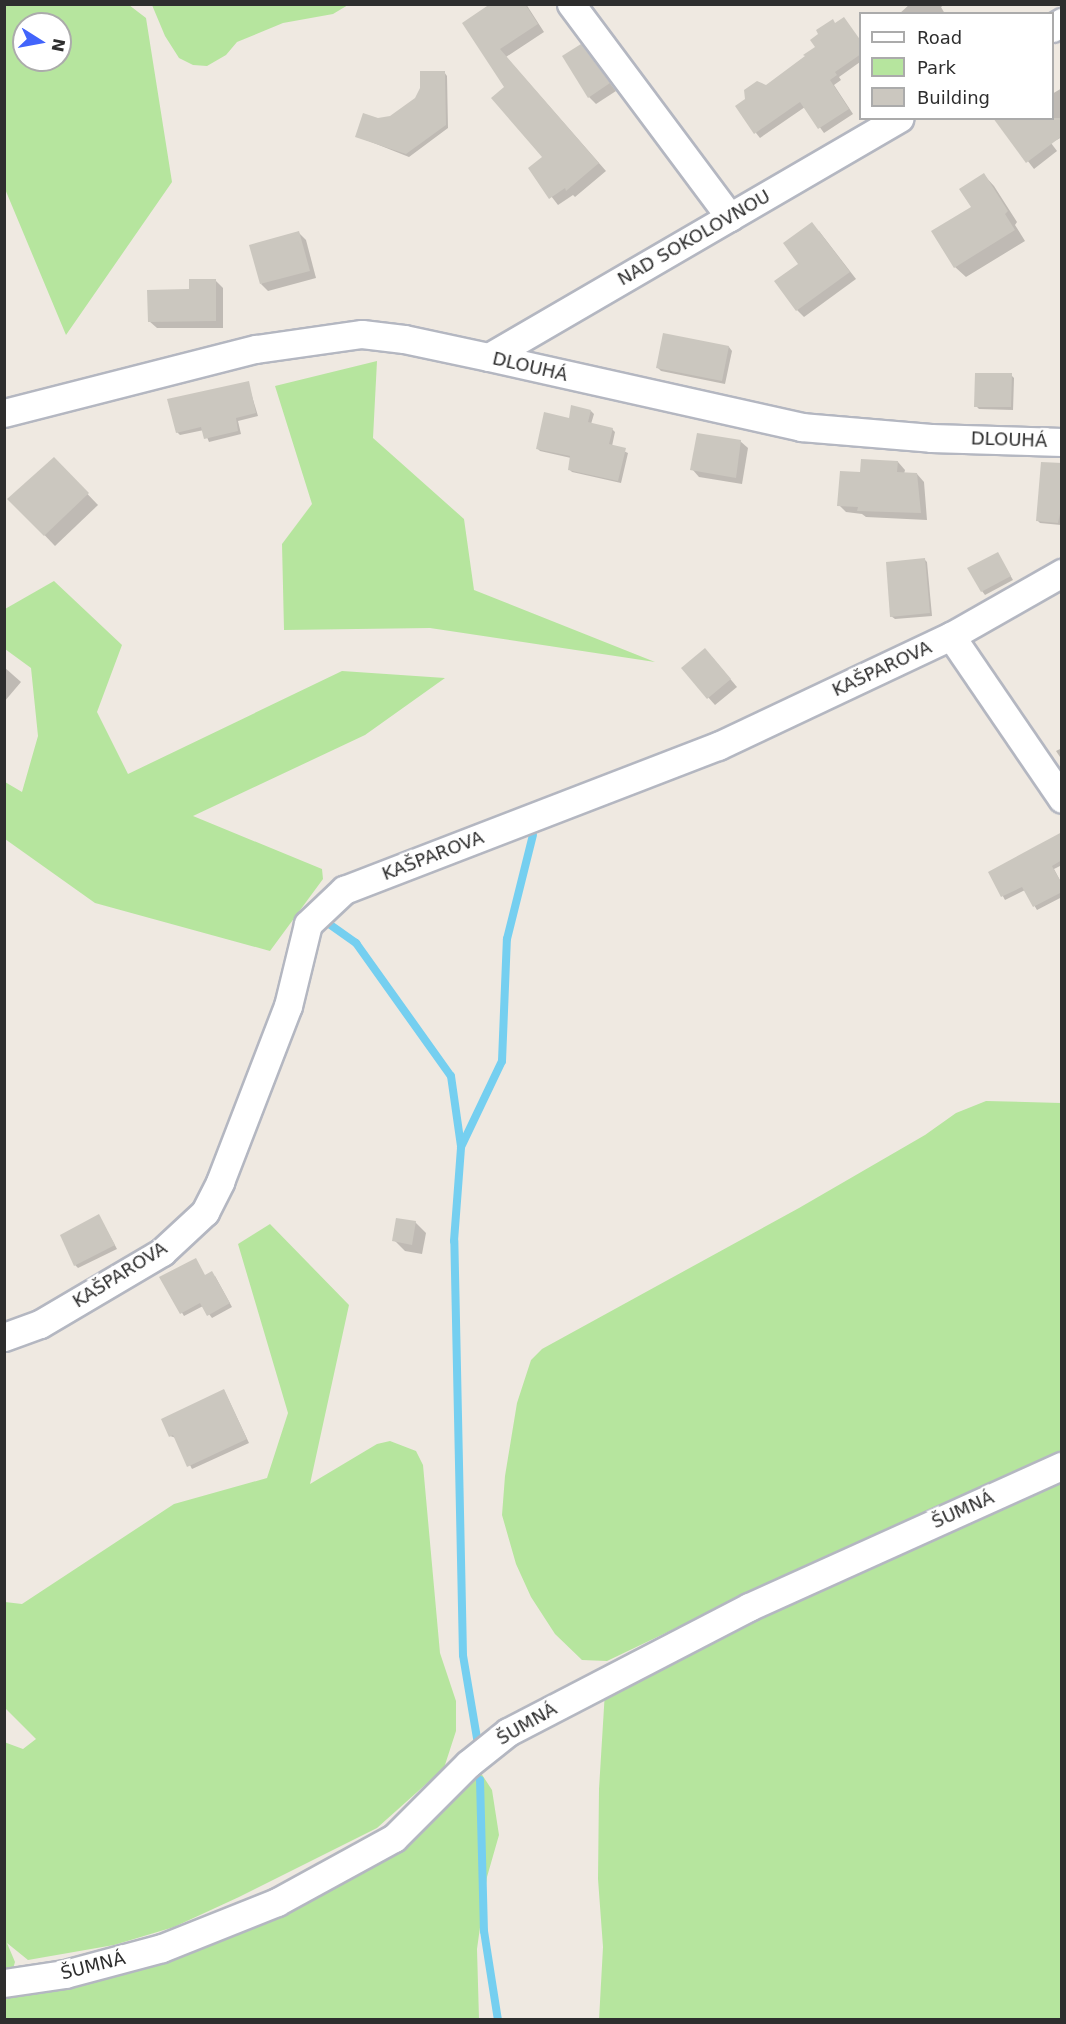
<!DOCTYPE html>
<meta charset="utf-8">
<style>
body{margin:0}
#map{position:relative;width:1066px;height:2024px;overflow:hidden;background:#efe9e1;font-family:"DejaVu Sans",sans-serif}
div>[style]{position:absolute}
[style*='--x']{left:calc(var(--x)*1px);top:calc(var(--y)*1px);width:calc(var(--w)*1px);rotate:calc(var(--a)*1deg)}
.green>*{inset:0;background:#b6e59e}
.shadow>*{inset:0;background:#0003}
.stream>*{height:8px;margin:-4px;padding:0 4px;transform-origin:4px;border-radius:4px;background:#75cff0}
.building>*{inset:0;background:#cbc7bf}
.roads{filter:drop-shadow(2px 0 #b4b7c1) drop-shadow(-2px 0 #b4b7c1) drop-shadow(0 2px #b4b7c1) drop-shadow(0 -2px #b4b7c1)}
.street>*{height:27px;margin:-13.5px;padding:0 13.5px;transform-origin:13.5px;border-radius:13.5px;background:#fff}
span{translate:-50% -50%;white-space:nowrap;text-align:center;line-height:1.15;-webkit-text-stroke:4.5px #fff;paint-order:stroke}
.street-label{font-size:18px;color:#2e2e2e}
.frame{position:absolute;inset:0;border:6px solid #2e2e2e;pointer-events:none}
.legend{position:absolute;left:859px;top:12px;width:195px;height:108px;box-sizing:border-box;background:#fff;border:2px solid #ababab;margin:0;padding:8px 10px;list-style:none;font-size:18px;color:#2e2e2e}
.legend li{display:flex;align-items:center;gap:12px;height:30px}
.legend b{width:30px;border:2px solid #ababab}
.north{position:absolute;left:12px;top:12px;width:60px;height:60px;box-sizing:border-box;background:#fff;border:2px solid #ababab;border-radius:50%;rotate:101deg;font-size:16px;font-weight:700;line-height:24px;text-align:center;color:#2e2e2e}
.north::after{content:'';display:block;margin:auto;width:21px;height:27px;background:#4264fb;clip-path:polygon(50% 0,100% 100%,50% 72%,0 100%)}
</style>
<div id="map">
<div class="green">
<div style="clip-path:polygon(evenodd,4px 5px,129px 5px,146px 18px,172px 182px,66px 335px,5px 189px,4px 5px,24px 24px,60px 24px,60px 60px,24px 60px,24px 24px)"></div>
<div style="clip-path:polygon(152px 5px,348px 5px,333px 14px,283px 23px,237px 42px,226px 55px,207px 66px,193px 65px,179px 58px,165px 36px)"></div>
<div style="clip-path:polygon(377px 361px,373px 438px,464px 519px,474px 590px,655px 662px,430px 628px,284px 630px,282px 544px,312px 504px,275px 386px)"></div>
<div style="clip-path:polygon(54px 581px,122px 645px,97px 712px,128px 774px,342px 671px,445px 678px,365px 735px,193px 816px,322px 869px,323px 879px,270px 951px,95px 903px,5px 839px,5px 782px,22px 792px,38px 736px,31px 668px,5px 649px,5px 609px)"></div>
<div style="clip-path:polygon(986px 1101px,1061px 1103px,1061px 1451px,829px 1555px,607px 1661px,582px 1660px,555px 1634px,531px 1597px,516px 1564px,502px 1515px,505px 1476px,517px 1403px,531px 1360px,542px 1349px,799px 1208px,925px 1135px,956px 1113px)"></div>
<div style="clip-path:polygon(270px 1224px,349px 1305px,310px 1484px,377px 1444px,390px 1441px,416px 1451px,423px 1465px,440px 1653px,456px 1701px,456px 1731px,444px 1768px,377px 1828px,239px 1897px,174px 1927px,114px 1945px,28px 1960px,7px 1943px,15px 1962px,12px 1972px,5px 1972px,4px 1742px,23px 1749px,36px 1739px,5px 1708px,5px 1602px,22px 1604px,174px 1504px,267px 1478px,288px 1413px,238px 1244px)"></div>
<div style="clip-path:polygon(1061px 1475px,1061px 2019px,599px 2020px,603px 1947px,598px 1879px,599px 1789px,605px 1691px,906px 1546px)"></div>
<div style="clip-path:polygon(479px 1770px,492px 1790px,499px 1835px,487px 1877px,477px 1949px,479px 2019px,5px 2020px,5px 1993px,278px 1912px,377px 1864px,417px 1837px)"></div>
</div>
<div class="shadow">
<div style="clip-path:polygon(493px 4px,526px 4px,544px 32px,506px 57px,606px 171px,575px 197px,573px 195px,558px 205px,530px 169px,544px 157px,506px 87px,464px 23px)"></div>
<div style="clip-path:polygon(910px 4px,945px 4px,941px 7px,945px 14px,899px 14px)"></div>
<div style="clip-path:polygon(835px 24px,860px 41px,860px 62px,839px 77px,841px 80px,834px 85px,853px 114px,824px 133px,805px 107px,760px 138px,756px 133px,766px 86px,817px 48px)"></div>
<div style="clip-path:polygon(581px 45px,616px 91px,596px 104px,589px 97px)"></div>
<div style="clip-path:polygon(444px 72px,447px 76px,448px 128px,409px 157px,356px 136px,378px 120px,390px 118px,416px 99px)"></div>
<div style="clip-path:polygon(1062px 88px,1062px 137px,1051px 143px,1057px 151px,1034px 169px,1000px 125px,1052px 118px,1052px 94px)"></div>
<div style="clip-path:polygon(984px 175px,994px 186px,1017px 222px,1015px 225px,1025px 241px,966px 277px,955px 267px)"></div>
<div style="clip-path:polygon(819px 231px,856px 279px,804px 317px,797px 310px)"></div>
<div style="clip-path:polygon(299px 233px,306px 240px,316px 278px,268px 291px,261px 284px)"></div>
<div style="clip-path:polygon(216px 281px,223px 288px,223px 328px,157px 328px,149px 321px,190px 291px)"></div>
<div style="clip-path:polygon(729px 347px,732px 351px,725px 384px,661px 371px,658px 368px)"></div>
<div style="clip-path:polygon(1011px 375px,1014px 378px,1013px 410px,979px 409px,976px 406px)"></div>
<div style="clip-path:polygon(248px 383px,258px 416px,238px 421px,241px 434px,209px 442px,204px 430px,180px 435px,177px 432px)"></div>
<div style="clip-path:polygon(591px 411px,594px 414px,591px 424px,612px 429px,615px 432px,612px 446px,628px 453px,621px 483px,572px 472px,569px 469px,571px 458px,540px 451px,537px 448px,570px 420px)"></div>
<div style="clip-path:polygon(740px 441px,748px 448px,742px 484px,699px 477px,692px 469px)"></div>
<div style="clip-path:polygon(54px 459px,98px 505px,55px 546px,10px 499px)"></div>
<div style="clip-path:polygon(898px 462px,905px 470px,904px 474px,917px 474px,924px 482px,927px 520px,866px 517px,862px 514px,846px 512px,839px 505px,861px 474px)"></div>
<div style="clip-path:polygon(1062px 465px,1061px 525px,1040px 523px,1037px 520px)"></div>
<div style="clip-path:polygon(998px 554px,1013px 580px,985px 595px,982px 591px)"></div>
<div style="clip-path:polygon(924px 559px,927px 562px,932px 616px,895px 619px,891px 616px)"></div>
<div style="clip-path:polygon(712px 657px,737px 687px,715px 705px,683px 669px)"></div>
<div style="clip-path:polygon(4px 667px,21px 682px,4px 702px)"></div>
<div style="clip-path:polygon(1062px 748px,1062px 760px,1056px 751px)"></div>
<div style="clip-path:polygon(1062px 834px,1062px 865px,1054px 869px,1062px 884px,1062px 897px,1037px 910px,1025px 890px,1005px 900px,990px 872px)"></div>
<div style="clip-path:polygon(99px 1216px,117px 1249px,78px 1268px,75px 1265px)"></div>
<div style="clip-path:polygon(415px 1222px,426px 1233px,422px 1254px,405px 1251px,394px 1240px)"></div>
<div style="clip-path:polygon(215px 1276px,232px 1307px,212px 1318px,203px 1306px,184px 1316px,161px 1278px)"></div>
<div style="clip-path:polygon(224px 1390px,249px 1443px,192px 1469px,176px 1438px,170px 1436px)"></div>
</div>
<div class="stream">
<div style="--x:322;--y:919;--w:42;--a:35.2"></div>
<div style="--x:356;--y:943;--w:163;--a:54.5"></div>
<div style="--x:451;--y:1076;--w:71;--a:81.9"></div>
<div style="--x:479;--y:1750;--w:96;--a:-99.6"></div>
<div style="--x:463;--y:1655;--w:414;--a:-91.2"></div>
<div style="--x:454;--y:1241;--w:94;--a:-85.7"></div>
<div style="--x:461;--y:1147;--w:95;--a:-64.5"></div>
<div style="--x:502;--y:1061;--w:122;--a:-87.7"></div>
<div style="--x:507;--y:939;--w:107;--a:-76"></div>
<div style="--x:480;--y:1780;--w:151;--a:88.5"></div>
<div style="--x:484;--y:1931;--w:90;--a:81.1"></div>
</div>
<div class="building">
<div style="clip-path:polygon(490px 4px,525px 4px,538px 24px,500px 49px,599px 163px,566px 191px,565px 188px,549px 199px,528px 168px,542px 157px,491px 98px,504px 87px,462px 23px)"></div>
<div style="clip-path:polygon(844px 17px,861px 41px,861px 54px,835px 72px,837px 75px,830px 80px,849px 109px,818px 129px,800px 102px,754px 134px,735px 106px,745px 99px,744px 90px,757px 81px,766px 85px,805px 56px,803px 55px,815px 47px,810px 40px,818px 34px,816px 30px,833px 19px,835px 23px)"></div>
<div style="clip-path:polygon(581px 44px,610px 83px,588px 98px,562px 56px)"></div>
<div style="clip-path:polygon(420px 71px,445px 71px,446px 125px,406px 154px,355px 137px,363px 113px,378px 118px,390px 116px,415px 98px,420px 88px)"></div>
<div style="clip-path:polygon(993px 118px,1062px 118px,1062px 136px,1026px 163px)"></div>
<div style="clip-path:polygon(984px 173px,1008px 211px,1005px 214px,1015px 230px,954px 268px,931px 231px,971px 207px,959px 189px)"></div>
<div style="clip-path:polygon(812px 222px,850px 272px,796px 311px,774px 281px,798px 264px,783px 243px)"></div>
<div style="clip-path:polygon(299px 231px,310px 271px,260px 284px,249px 245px)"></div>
<div style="clip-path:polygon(189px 279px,216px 279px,216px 321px,148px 322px,147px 290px,189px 289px)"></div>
<div style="clip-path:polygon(663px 333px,729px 346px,722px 381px,656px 368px)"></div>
<div style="clip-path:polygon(975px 373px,1012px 373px,1011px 407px,974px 407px)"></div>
<div style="clip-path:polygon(249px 381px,256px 413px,236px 418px,238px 431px,204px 439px,201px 427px,176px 433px,167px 399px)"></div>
<div style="clip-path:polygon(571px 405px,591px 410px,588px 422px,613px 428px,609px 444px,626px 448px,618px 481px,568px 470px,570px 456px,536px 449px,544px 412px,569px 418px)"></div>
<div style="clip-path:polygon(697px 433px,741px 440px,736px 478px,690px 470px)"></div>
<div style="clip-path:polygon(54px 457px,89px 493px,44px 536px,7px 499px)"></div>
<div style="clip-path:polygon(861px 459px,898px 461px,897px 472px,917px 473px,921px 513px,857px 511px,858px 507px,837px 506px,840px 471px,860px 472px)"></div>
<div style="clip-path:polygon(1041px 462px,1062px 463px,1062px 505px,1058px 523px,1036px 521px)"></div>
<div style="clip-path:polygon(998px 552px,1011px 576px,981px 592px,967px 568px)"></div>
<div style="clip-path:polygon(925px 558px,930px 613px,890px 617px,886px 562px)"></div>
<div style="clip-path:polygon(705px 648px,731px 679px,707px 699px,681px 668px)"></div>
<div style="clip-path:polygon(1062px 832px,1062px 860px,1052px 866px,1062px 884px,1062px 892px,1033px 907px,1022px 887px,1001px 897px,988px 872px)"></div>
<div style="clip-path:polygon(99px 1214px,115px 1245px,74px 1266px,60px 1235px)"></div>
<div style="clip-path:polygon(396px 1218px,416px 1221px,412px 1245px,392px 1241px)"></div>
<div style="clip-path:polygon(196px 1258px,205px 1275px,212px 1271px,230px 1303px,207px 1316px,200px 1303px,180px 1314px,159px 1277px)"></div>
<div style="clip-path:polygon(224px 1389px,247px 1439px,187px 1467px,173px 1435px,169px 1437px,161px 1419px)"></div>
</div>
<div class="roads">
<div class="street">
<div style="--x:571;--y:4;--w:266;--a:53.3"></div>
<div style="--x:1052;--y:28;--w:12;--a:-31"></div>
<div style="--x:489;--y:357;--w:475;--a:-30.2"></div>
<div style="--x:4;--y:413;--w:260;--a:-14.3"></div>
<div style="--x:256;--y:349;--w:107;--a:-8.1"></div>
<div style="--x:362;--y:334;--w:42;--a:6.8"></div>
<div style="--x:404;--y:339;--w:87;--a:12"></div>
<div style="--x:489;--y:357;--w:320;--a:12.6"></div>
<div style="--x:801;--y:427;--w:130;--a:4.8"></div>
<div style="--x:931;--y:438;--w:131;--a:1.7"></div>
<div style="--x:951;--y:636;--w:197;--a:55.7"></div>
<div style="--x:4;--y:1337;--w:38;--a:-20"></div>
<div style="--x:40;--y:1324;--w:142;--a:-30.5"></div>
<div style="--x:162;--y:1252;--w:59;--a:-42.9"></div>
<div style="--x:205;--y:1212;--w:34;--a:-63"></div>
<div style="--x:220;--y:1182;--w:189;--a:-68.9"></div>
<div style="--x:288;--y:1006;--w:84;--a:-76.3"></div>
<div style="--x:308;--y:924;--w:50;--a:-43.4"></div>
<div style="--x:344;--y:890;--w:401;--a:-21.1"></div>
<div style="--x:718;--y:746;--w:258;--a:-25.3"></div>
<div style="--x:951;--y:636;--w:128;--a:-29.6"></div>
<div style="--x:4;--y:1983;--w:62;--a:-8.4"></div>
<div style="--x:65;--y:1974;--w:100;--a:-15"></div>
<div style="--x:162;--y:1948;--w:124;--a:-21.8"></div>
<div style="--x:277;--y:1902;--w:133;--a:-28.7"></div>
<div style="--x:394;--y:1838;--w:105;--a:-45"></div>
<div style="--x:468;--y:1764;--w:51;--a:-38.7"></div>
<div style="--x:508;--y:1732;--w:271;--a:-27.4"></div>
<div style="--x:749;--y:1607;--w:343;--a:-24.3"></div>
</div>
</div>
<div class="street-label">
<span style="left:694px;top:238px;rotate:-30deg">NAD SOKOLOVNOU</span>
<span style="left:530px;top:367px;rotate:13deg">DLOUHÁ</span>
<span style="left:1009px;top:440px;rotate:2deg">DLOUHÁ</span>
<span style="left:882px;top:669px;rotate:-25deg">KAŠPAROVA</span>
<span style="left:433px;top:856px;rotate:-21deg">KAŠPAROVA</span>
<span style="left:120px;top:1275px;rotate:-32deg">KAŠPAROVA</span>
<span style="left:963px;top:1510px;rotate:-24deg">ŠUMNÁ</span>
<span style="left:527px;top:1724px;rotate:-30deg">ŠUMNÁ</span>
<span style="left:93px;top:1966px;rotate:-14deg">ŠUMNÁ</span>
</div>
<div class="frame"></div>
<ul class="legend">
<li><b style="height:8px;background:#fff"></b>Road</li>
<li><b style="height:16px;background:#b6e59e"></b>Park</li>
<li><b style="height:16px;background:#cbc7bf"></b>Building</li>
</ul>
<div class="north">N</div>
</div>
